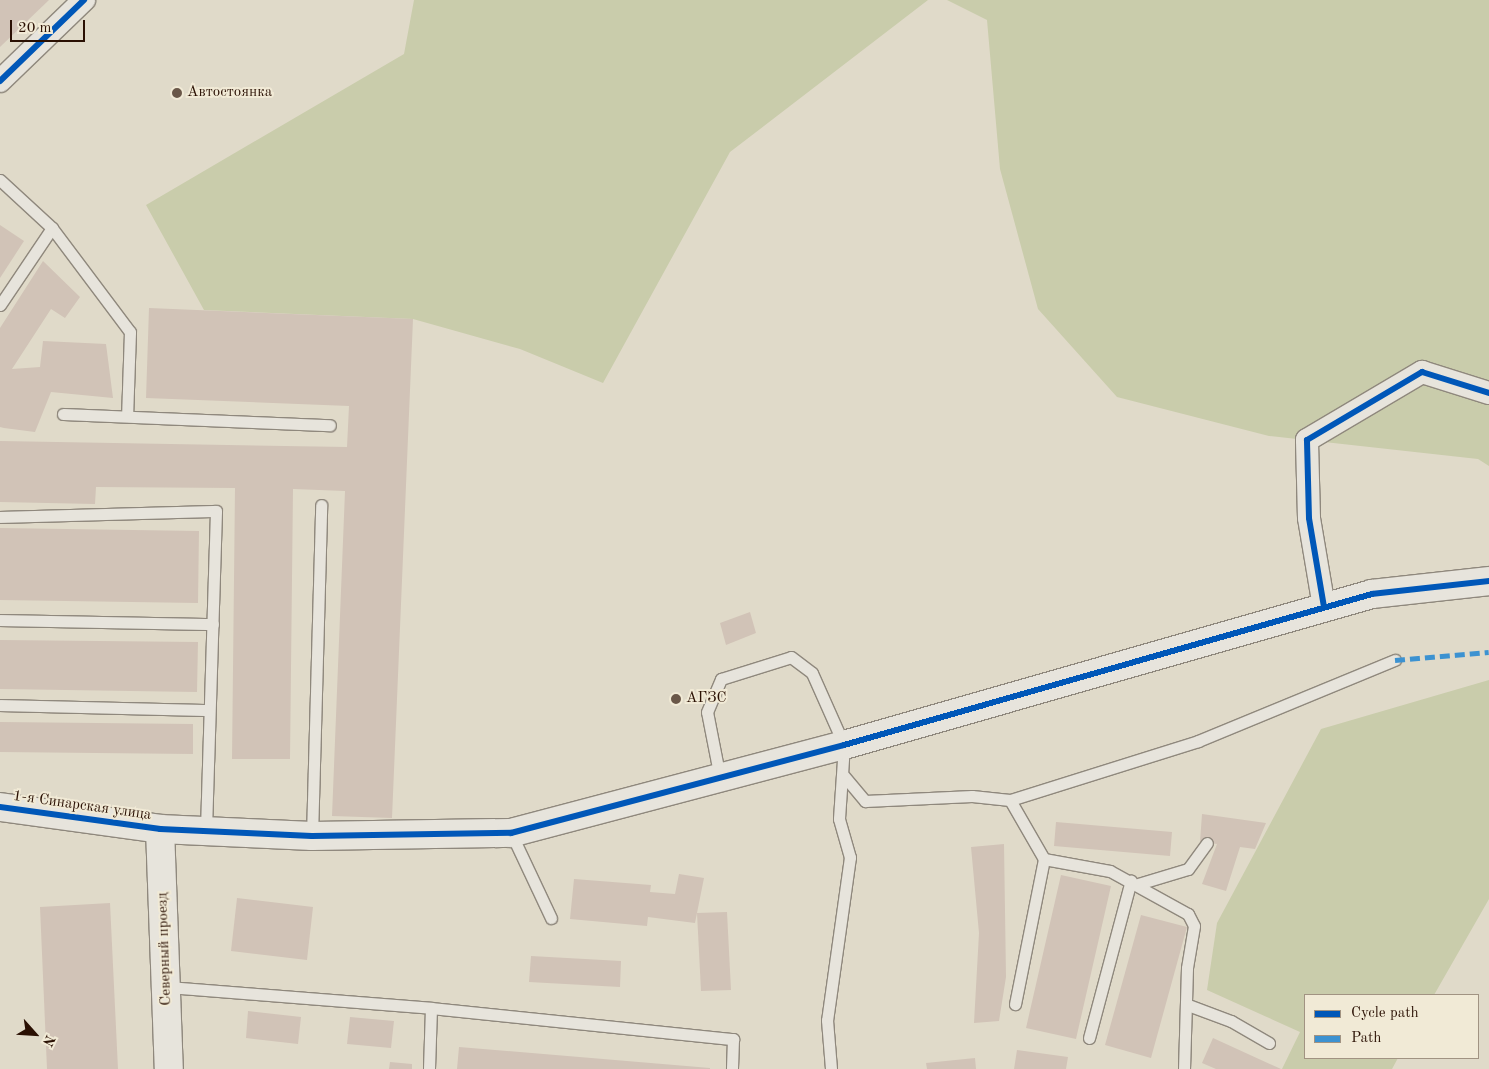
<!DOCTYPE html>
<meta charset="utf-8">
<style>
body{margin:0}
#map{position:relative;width:1489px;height:1069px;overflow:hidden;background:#e0dac9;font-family:"Old Standard TT",serif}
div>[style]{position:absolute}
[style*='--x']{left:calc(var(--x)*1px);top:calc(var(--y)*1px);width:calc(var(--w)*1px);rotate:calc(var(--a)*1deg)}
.green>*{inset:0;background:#c9ccab}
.building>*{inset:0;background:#d1c3b7}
.roads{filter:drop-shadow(1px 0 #8f887d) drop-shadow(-1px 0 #8f887d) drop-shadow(0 1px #8f887d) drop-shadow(0 -1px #8f887d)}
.service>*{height:11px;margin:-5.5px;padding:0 5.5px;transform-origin:5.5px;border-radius:5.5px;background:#e7e4dc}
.minor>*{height:22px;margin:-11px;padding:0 11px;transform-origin:11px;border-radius:11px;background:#e7e4dc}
.tertiary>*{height:28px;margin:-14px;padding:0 14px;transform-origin:14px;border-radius:14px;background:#e7e4dc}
.quiet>*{height:5px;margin-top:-2.5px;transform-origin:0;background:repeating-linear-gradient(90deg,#3c92d1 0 10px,transparent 0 15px)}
.cycleway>*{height:6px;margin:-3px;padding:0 3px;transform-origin:3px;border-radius:3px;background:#0057b8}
.dots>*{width:14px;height:14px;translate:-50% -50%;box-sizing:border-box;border:2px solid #f1ead6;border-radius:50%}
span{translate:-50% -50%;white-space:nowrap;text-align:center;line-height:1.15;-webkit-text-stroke:4px #f1ead6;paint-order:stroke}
.poi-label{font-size:15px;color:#2a1003}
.left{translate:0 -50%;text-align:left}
.street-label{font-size:15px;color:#2a1003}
.legend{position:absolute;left:1304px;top:994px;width:175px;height:65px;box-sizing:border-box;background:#f1ead6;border:1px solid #a19382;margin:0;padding:6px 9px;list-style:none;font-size:15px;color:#2a1003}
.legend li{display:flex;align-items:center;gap:10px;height:25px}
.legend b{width:25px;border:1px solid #a19382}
.north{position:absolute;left:10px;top:1009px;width:50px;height:50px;-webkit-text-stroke:4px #f1ead6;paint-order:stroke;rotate:116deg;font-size:14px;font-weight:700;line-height:20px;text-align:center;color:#2a1003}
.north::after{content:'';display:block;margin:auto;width:18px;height:22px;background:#2a1003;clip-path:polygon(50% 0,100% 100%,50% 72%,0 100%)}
.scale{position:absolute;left:10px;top:20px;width:75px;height:22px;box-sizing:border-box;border:2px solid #2a1003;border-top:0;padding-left:6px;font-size:15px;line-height:18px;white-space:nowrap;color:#2a1003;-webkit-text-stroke:4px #f1ead6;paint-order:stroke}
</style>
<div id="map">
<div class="green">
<div style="clip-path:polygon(414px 0,928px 0,730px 152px,603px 383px,520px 349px,413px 319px,204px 310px,146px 205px,404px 54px)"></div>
<div style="clip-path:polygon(947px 0,1489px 0,1489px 466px,1478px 459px,1269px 436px,1117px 397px,1038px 309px,1000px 169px,987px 20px)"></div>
<div style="clip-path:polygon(1489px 680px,1489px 899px,1434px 995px,1305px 995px,1305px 1058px,1398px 1058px,1392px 1069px,1282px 1069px,1300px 1032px,1207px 990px,1217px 923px,1321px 729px)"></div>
</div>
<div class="building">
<div style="clip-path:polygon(0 0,49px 0,0 47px)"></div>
<div style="clip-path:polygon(0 225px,24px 241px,0 278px)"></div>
<div style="clip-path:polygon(43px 261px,80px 297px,65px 318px,51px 309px,12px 369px,40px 367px,43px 341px,106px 344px,113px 398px,51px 392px,35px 432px,4px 428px,0 427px,0 328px)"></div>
<div style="clip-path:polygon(149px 308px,413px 319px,392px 818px,332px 816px,345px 491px,293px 489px,290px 759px,232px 759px,235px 488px,96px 487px,95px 504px,0 502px,0 441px,347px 447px,349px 406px,146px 398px)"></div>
<div style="clip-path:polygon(0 528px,199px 531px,198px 603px,0 600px)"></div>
<div style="clip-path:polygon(750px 612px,756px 633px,726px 645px,720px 623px)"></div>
<div style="clip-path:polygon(0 640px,198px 642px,197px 692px,0 689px)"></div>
<div style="clip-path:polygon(0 722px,193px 724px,193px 754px,0 752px)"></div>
<div style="clip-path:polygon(1202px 814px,1266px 823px,1255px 849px,1240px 847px,1226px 891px,1202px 884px,1217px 844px,1200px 842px)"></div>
<div style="clip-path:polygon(1056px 822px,1172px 832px,1170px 856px,1054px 846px)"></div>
<div style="clip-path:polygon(1004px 844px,1006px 977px,999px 1021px,974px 1023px,979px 933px,971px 847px)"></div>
<div style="clip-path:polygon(679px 874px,704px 878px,695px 923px,648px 917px,647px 926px,570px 919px,574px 879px,651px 885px,650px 892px,675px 894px)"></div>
<div style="clip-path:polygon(1061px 875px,1111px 886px,1076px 1039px,1026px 1028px)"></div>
<div style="clip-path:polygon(237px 898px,313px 907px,307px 960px,231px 951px)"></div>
<div style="clip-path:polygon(110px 903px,118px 1069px,47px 1069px,40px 907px)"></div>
<div style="clip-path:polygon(727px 912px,731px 990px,701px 991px,697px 913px)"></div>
<div style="clip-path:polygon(1141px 915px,1187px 927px,1151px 1058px,1105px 1045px)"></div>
<div style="clip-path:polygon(531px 956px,621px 961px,620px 987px,529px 982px)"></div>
<div style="clip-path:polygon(248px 1011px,301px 1017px,298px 1044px,246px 1038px)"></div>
<div style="clip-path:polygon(350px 1017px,394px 1021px,391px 1048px,347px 1044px)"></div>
<div style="clip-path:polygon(1213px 1038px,1281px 1069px,1216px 1069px,1202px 1063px)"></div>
<div style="clip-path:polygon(459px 1047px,710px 1068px,710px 1069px,457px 1069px)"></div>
<div style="clip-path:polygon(1017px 1050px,1068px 1057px,1066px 1069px,1014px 1069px)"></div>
<div style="clip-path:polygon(975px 1058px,976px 1069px,927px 1069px,926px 1063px)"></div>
<div style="clip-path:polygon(390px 1062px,412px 1064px,412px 1069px,389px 1069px)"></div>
</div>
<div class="roads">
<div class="service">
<div style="--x:0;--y:180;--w:71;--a:42.7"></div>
<div style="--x:52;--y:228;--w:130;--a:53.1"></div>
<div style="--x:130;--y:332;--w:84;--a:92"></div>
<div style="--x:0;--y:305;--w:93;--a:-56"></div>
<div style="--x:63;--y:414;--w:267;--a:2.4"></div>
<div style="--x:0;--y:517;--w:216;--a:-1.6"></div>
<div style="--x:216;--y:511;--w:319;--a:91.8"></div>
<div style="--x:0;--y:620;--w:213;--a:1.1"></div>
<div style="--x:0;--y:705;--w:209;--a:1.4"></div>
<div style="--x:844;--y:776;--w:33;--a:50"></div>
<div style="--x:865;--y:801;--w:107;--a:-2.7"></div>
<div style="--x:972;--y:796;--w:38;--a:6"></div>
<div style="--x:1010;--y:800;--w:68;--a:60"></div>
<div style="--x:1044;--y:859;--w:148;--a:101.3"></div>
<div style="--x:720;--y:778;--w:67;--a:-101.1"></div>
<div style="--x:707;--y:712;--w:36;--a:-67"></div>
<div style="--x:721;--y:679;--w:73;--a:-17.4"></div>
<div style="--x:791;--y:657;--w:26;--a:37"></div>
<div style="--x:812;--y:673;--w:79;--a:66"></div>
<div style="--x:844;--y:745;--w:74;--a:93.9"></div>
<div style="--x:839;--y:819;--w:40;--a:74"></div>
<div style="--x:850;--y:857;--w:165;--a:98"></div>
<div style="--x:827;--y:1020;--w:49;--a:85.3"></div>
<div style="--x:1010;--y:800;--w:197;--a:-17.4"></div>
<div style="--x:1198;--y:741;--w:213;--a:-22.4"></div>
<div style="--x:511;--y:833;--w:94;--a:64.8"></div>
<div style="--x:312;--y:836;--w:331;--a:-88.4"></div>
<div style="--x:1044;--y:859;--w:67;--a:10.3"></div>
<div style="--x:1110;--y:871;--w:89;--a:28.9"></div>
<div style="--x:1188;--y:914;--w:13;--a:63"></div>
<div style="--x:1194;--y:926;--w:43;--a:99.5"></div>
<div style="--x:1187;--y:968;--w:101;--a:91.7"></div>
<div style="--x:1138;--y:884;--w:52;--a:-16.7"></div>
<div style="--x:1188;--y:869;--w:32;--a:-54"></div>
<div style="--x:167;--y:987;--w:265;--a:4.5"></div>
<div style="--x:431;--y:1008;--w:61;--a:91.9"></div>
<div style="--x:1188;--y:1005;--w:46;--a:20.4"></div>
<div style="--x:1231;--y:1021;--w:44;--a:30.1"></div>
<div style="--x:431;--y:1008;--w:304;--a:5.9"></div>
<div style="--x:733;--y:1039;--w:30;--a:92"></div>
<div style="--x:1089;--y:1038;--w:163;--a:-75.1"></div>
</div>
<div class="minor">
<div style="--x:0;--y:81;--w:117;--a:-44"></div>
<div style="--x:1324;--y:607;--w:90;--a:-99.6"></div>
<div style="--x:1309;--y:518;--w:78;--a:-91.5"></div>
<div style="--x:1307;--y:440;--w:134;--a:-30.6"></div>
<div style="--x:1422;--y:372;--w:70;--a:17.4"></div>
</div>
<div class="tertiary">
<div style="--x:0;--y:807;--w:162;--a:7.8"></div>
<div style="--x:160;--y:829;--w:152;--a:2.6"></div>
<div style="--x:312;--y:836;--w:199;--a:-0.9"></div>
<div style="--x:511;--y:833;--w:344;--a:-14.8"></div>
<div style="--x:844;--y:745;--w:549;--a:-15.96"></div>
<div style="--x:1372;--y:594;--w:118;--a:-6.3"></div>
<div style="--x:160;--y:829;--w:240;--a:87.9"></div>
</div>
</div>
<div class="quiet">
<div style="--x:1395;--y:660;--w:94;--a:-4.9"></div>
</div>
<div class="cycleway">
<div style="--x:0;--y:81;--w:117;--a:-44"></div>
<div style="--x:1324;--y:607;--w:90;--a:-99.6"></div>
<div style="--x:1309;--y:518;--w:78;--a:-91.5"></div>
<div style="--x:1307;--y:440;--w:134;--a:-30.6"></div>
<div style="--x:1422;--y:372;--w:70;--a:17.4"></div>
<div style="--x:0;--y:807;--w:162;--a:7.8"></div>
<div style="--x:160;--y:829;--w:152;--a:2.6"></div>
<div style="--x:312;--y:836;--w:199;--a:-0.9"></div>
<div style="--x:511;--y:833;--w:344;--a:-14.8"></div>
<div style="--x:844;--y:745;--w:549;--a:-15.96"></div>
<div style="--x:1372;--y:594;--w:118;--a:-6.3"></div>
</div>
<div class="dots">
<div style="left:177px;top:93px;background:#6a5748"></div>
<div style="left:676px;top:699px;background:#6a5748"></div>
</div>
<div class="poi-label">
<span class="left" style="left:187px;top:93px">Автостоянка</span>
<span class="left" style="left:686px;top:699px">АГЗС</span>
</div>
<div class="street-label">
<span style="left:82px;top:806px;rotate:8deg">1-я Синарская улица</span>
<span style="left:165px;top:949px;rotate:-92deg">Северный проезд</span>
</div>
<ul class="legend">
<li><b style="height:6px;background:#0057b8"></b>Cycle path</li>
<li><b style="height:6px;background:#3c92d1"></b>Path</li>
</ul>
<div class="north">N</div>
<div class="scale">20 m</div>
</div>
